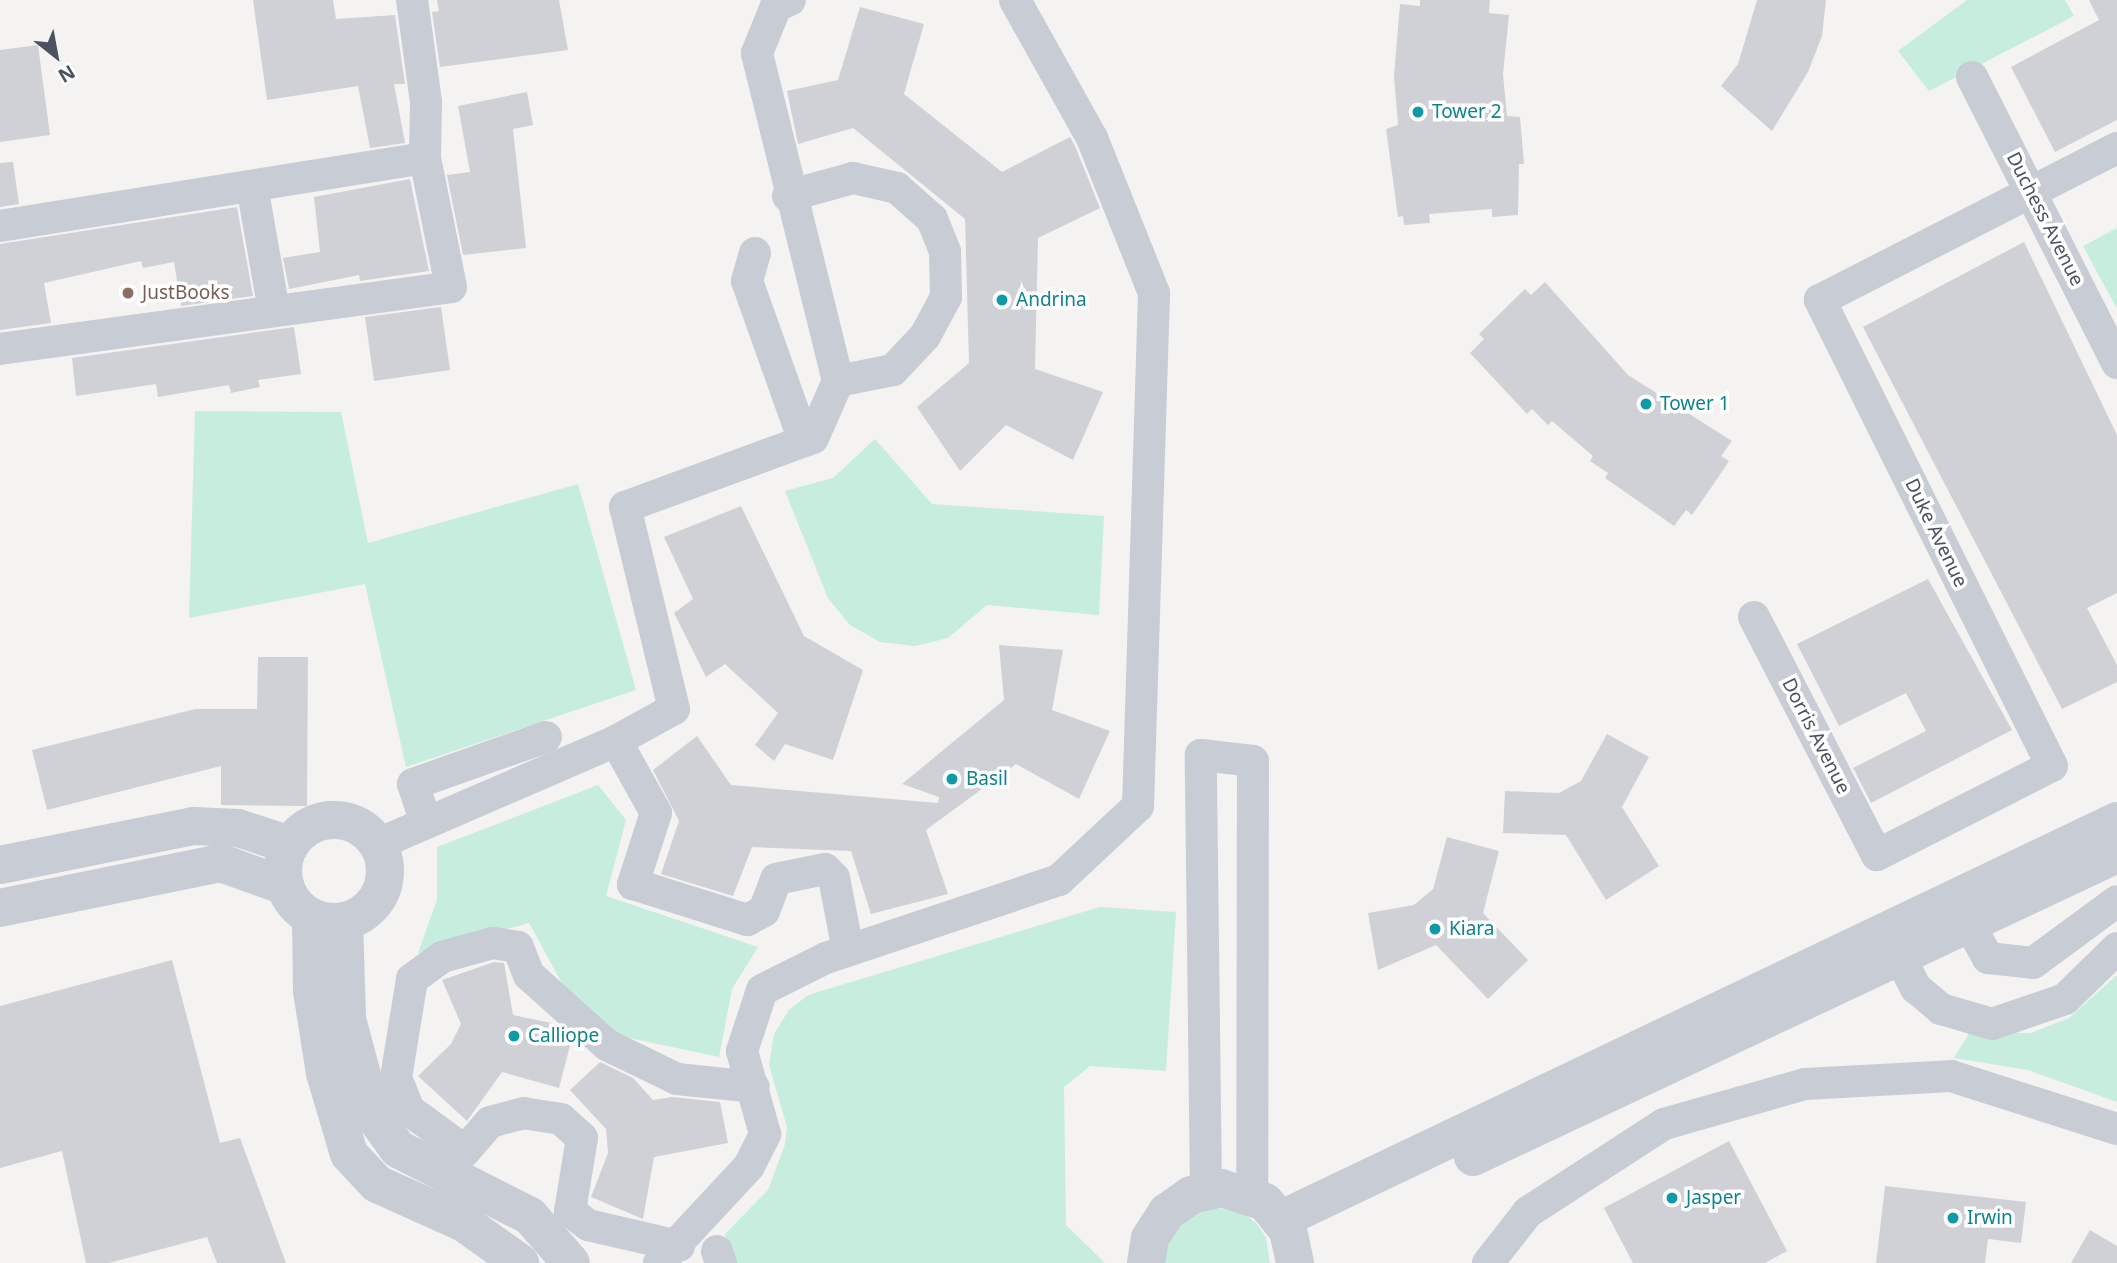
<!DOCTYPE html>
<style>
body{margin:0}
#map{position:relative;width:2117px;height:1263px;overflow:hidden;background:#f4f3f2;font-family:"Noto Sans",sans-serif}
div>[style]{position:absolute}
[style*='--x']{left:calc(var(--x)*1px);top:calc(var(--y)*1px);width:calc(var(--w)*1px);rotate:calc(var(--a)*1deg)}
.green>*{inset:0;background:#c6eddd}
.building>*{inset:0;background:#d0d1d6}
.minor>*{height:32px;margin:-16px;padding:0 16px;transform-origin:16px;border-radius:16px;background:#c7ccd5}
.tertiary>*{height:38px;margin:-19px;padding:0 19px;transform-origin:19px;border-radius:19px;background:#c7ccd5}
.tertiary>.ring{margin:-19px;padding:0;box-sizing:content-box;background:none;border:38px solid #c7ccd5;border-radius:50%}
.dots>*{width:19px;height:19px;translate:-50% -50%;box-sizing:border-box;border:4px solid #fff;border-radius:50%}
span{translate:-50% -50%;white-space:nowrap;text-align:center;line-height:1.15;-webkit-text-stroke:7px #fff;paint-order:stroke}
.culture-label{font-size:19px;color:#0d838f}
.left{translate:0 -50%;text-align:left}
.street-label{font-size:19px;color:#4b515e}
.education-label{font-size:19px;color:#785e54}
.north{position:absolute;left:21px;top:21px;width:70px;height:70px;-webkit-text-stroke:5px #fff;paint-order:stroke;rotate:149deg;font-size:19px;font-weight:700;line-height:28px;text-align:center;color:#4b515e}
.north::after{content:'';display:block;margin:auto;width:24px;height:32px;background:#4b515e;clip-path:polygon(50% 0,100% 100%,50% 72%,0 100%)}
</style>
<div id="map">
<div class="green">
<div style="clip-path:polygon(1967px 0,2065px 0,2074px 16px,1929px 91px,1898px 51px)"></div>
<div style="clip-path:polygon(2117px 228px,2117px 306px,2116px 307px,2083px 246px)"></div>
<div style="clip-path:polygon(195px 411px,341px 412px,368px 543px,578px 484px,636px 690px,406px 767px,365px 584px,189px 618px)"></div>
<div style="clip-path:polygon(875px 439px,932px 504px,1104px 516px,1099px 615px,987px 605px,948px 638px,915px 646px,880px 642px,850px 625px,828px 598px,785px 491px,833px 478px)"></div>
<div style="clip-path:polygon(598px 785px,626px 820px,606px 896px,758px 947px,732px 989px,719px 1057px,587px 1029px,529px 923px,418px 953px,437px 900px,437px 847px)"></div>
<div style="clip-path:polygon(1100px 907px,1176px 912px,1166px 1071px,1090px 1066px,1064px 1087px,1066px 1225px,1105px 1263px,732px 1263px,725px 1234px,768px 1190px,785px 1144px,787px 1127px,769px 1065px,774px 1034px,789px 1010px,808px 995px)"></div>
<div style="clip-path:polygon(2117px 975px,2117px 1102px,2028px 1070px,1954px 1058px,1970px 1032px,2031px 1033px,2069px 1018px)"></div>
<div style="clip-path:polygon(1214px 1207px,1243px 1213px,1256px 1223px,1266px 1237px,1270px 1263px,1163px 1263px,1163px 1252px,1187px 1216px)"></div>
</div>
<div class="building">
<div style="clip-path:polygon(253px 0,333px 0,336px 19px,395px 15px,405px 84px,394px 84px,405px 143px,370px 148px,358px 86px,267px 100px)"></div>
<div style="clip-path:polygon(437px 0,559px 0,568px 50px,440px 67px,432px 12px,439px 11px)"></div>
<div style="clip-path:polygon(1420px 0,1490px 0,1489px 13px,1509px 15px,1503px 74px,1507px 116px,1520px 117px,1524px 164px,1519px 164px,1518px 215px,1492px 217px,1492px 209px,1429px 214px,1430px 223px,1404px 225px,1403px 216px,1398px 217px,1386px 129px,1398px 125px,1394px 76px,1400px 4px,1420px 6px)"></div>
<div style="clip-path:polygon(1757px 0,1826px 0,1822px 36px,1808px 72px,1772px 131px,1721px 86px,1738px 64px)"></div>
<div style="clip-path:polygon(2089px 0,2117px 0,2117px 120px,2055px 152px,2011px 67px,2099px 20px)"></div>
<div style="clip-path:polygon(860px 7px,924px 24px,904px 94px,1002px 172px,1070px 137px,1075px 146px,1100px 208px,1038px 238px,1035px 369px,1103px 392px,1073px 460px,1006px 425px,960px 471px,917px 407px,969px 363px,965px 219px,853px 128px,798px 144px,787px 91px,838px 80px)"></div>
<div style="clip-path:polygon(38px 45px,50px 135px,0 142px,0 50px)"></div>
<div style="clip-path:polygon(527px 92px,533px 125px,513px 129px,526px 248px,463px 255px,447px 175px,470px 172px,458px 106px)"></div>
<div style="clip-path:polygon(13px 162px,19px 204px,0 207px,0 163px)"></div>
<div style="clip-path:polygon(410px 179px,429px 271px,360px 281px,359px 275px,289px 289px,283px 258px,320px 252px,314px 197px)"></div>
<div style="clip-path:polygon(237px 207px,253px 296px,181px 306px,174px 262px,143px 268px,141px 261px,44px 283px,51px 323px,0 330px,0 244px)"></div>
<div style="clip-path:polygon(2024px 242px,2117px 435px,2117px 593px,2087px 608px,2117px 665px,2117px 682px,2062px 709px,1863px 327px)"></div>
<div style="clip-path:polygon(1545px 282px,1628px 375px,1732px 441px,1721px 456px,1729px 461px,1713px 485px,1692px 515px,1686px 510px,1674px 526px,1605px 478px,1608px 473px,1590px 461px,1593px 456px,1552px 421px,1548px 425px,1532px 409px,1527px 414px,1470px 353px,1484px 339px,1479px 334px,1525px 289px,1531px 295px)"></div>
<div style="clip-path:polygon(441px 307px,450px 370px,374px 381px,365px 317px)"></div>
<div style="clip-path:polygon(294px 327px,301px 374px,258px 380px,260px 387px,231px 393px,229px 385px,158px 397px,156px 384px,76px 396px,72px 358px)"></div>
<div style="clip-path:polygon(741px 506px,804px 636px,863px 670px,833px 760px,785px 744px,774px 761px,755px 745px,778px 713px,725px 664px,706px 677px,674px 613px,693px 599px,664px 537px)"></div>
<div style="clip-path:polygon(1928px 579px,2012px 730px,1871px 803px,1853px 768px,1926px 731px,1906px 693px,1839px 726px,1797px 644px)"></div>
<div style="clip-path:polygon(999px 645px,1063px 650px,1052px 710px,1110px 731px,1079px 799px,1016px 764px,926px 830px,948px 894px,871px 914px,851px 851px,752px 847px,733px 896px,661px 874px,679px 821px,653px 770px,697px 736px,731px 785px,938px 803px,939px 797px,902px 784px,1004px 700px)"></div>
<div style="clip-path:polygon(258px 657px,308px 657px,307px 806px,221px 805px,221px 766px,47px 810px,32px 750px,195px 709px,257px 709px)"></div>
<div style="clip-path:polygon(1607px 734px,1649px 757px,1622px 807px,1659px 866px,1606px 900px,1566px 835px,1503px 833px,1505px 791px,1559px 793px,1581px 781px)"></div>
<div style="clip-path:polygon(1447px 837px,1499px 851px,1483px 913px,1528px 960px,1488px 999px,1436px 945px,1378px 970px,1368px 913px,1414px 905px,1433px 889px)"></div>
<div style="clip-path:polygon(172px 960px,220px 1143px,240px 1138px,286px 1263px,217px 1263px,207px 1237px,109px 1263px,86px 1263px,62px 1151px,0 1168px,0 1006px)"></div>
<div style="clip-path:polygon(494px 962px,504px 963px,513px 1015px,556px 1024px,572px 1038px,559px 1088px,502px 1072px,467px 1121px,418px 1076px,451px 1044px,461px 1024px,442px 980px)"></div>
<div style="clip-path:polygon(600px 1062px,633px 1078px,653px 1100px,672px 1097px,720px 1102px,728px 1143px,654px 1157px,643px 1219px,591px 1197px,608px 1153px,606px 1129px,570px 1090px)"></div>
<div style="clip-path:polygon(1729px 1141px,1787px 1251px,1765px 1263px,1633px 1263px,1604px 1208px)"></div>
<div style="clip-path:polygon(1885px 1186px,2026px 1202px,2021px 1243px,1988px 1239px,1985px 1263px,1876px 1263px)"></div>
<div style="clip-path:polygon(2090px 1230px,2117px 1246px,2117px 1263px,2071px 1263px)"></div>
</div>
<div class="minor">
<div style="--x:1972;--y:77;--w:321;--a:63.1"></div>
<div style="--x:252;--y:186;--w:127;--a:80"></div>
<div style="--x:788;--y:196;--w:67;--a:-15.5"></div>
<div style="--x:853;--y:178;--w:45;--a:12.8"></div>
<div style="--x:897;--y:188;--w:47;--a:41.5"></div>
<div style="--x:932;--y:219;--w:35;--a:68"></div>
<div style="--x:945;--y:252;--w:45;--a:88.7"></div>
<div style="--x:946;--y:297;--w:44;--a:118.3"></div>
<div style="--x:925;--y:336;--w:47;--a:133.3"></div>
<div style="--x:893;--y:370;--w:56;--a:168.7"></div>
<div style="--x:0;--y:226;--w:430;--a:-9.1"></div>
<div style="--x:755;--y:253;--w:29;--a:106"></div>
<div style="--x:747;--y:281;--w:170;--a:70.4"></div>
<div style="--x:0;--y:349;--w:455;--a:-7.8"></div>
<div style="--x:451;--y:287;--w:132;--a:-101.4"></div>
<div style="--x:425;--y:158;--w:56;--a:-89"></div>
<div style="--x:426;--y:102;--w:103;--a:-97.8"></div>
<div style="--x:1754;--y:617;--w:268;--a:62.7"></div>
<div style="--x:1877;--y:855;--w:196;--a:-27"></div>
<div style="--x:2052;--y:766;--w:521;--a:-116.47"></div>
<div style="--x:1820;--y:300;--w:334;--a:-27.1"></div>
<div style="--x:616;--y:741;--w:82;--a:60.9"></div>
<div style="--x:656;--y:813;--w:75;--a:107.9"></div>
<div style="--x:633;--y:884;--w:120;--a:17.5"></div>
<div style="--x:747;--y:920;--w:19;--a:-28"></div>
<div style="--x:764;--y:911;--w:34;--a:-69"></div>
<div style="--x:776;--y:879;--w:50;--a:-11.5"></div>
<div style="--x:825;--y:869;--w:13;--a:45"></div>
<div style="--x:834;--y:878;--w:73;--a:79"></div>
<div style="--x:426;--y:823;--w:41;--a:-108.4"></div>
<div style="--x:413;--y:784;--w:141;--a:-19.5"></div>
<div style="--x:378;--y:844;--w:259;--a:-23.4"></div>
<div style="--x:616;--y:741;--w:66;--a:-28.9"></div>
<div style="--x:674;--y:709;--w:208;--a:-103.6"></div>
<div style="--x:625;--y:507;--w:200;--a:-20.2"></div>
<div style="--x:813;--y:438;--w:62;--a:-66.3"></div>
<div style="--x:838;--y:381;--w:338;--a:-103.9"></div>
<div style="--x:757;--y:53;--w:51;--a:-68"></div>
<div style="--x:776;--y:6;--w:15;--a:-23"></div>
<div style="--x:1969;--y:924;--w:39;--a:61"></div>
<div style="--x:1988;--y:958;--w:45;--a:6.3"></div>
<div style="--x:2033;--y:963;--w:104;--a:-36.4"></div>
<div style="--x:1900;--y:957;--w:35;--a:63"></div>
<div style="--x:1916;--y:988;--w:33;--a:40"></div>
<div style="--x:1941;--y:1009;--w:53;--a:16.4"></div>
<div style="--x:1992;--y:1024;--w:77;--a:-18.9"></div>
<div style="--x:2065;--y:999;--w:73;--a:-44.4"></div>
<div style="--x:1206;--y:1190;--w:435;--a:-90.7"></div>
<div style="--x:1201;--y:755;--w:52;--a:6.6"></div>
<div style="--x:1253;--y:761;--w:434;--a:90.1"></div>
<div style="--x:679;--y:1246;--w:93;--a:-167"></div>
<div style="--x:588;--y:1225;--w:23;--a:-142"></div>
<div style="--x:570;--y:1211;--w:74;--a:-80.7"></div>
<div style="--x:582;--y:1138;--w:28;--a:-138"></div>
<div style="--x:561;--y:1119;--w:37;--a:-171"></div>
<div style="--x:524;--y:1113;--w:35;--a:165"></div>
<div style="--x:490;--y:1122;--w:38;--a:131"></div>
<div style="--x:465;--y:1151;--w:69;--a:-143.8"></div>
<div style="--x:409;--y:1110;--w:35;--a:-112"></div>
<div style="--x:396;--y:1078;--w:100;--a:-80.8"></div>
<div style="--x:412;--y:979;--w:37;--a:-36"></div>
<div style="--x:442;--y:957;--w:53;--a:-15.4"></div>
<div style="--x:493;--y:943;--w:25;--a:9"></div>
<div style="--x:518;--y:947;--w:30;--a:69"></div>
<div style="--x:529;--y:975;--w:105;--a:41.9"></div>
<div style="--x:607;--y:1045;--w:78;--a:25.9"></div>
<div style="--x:677;--y:1079;--w:77;--a:5.9"></div>
<div style="--x:717;--y:1251;--w:13;--a:72"></div>
<div style="--x:659;--y:1263;--w:132;--a:-47.1"></div>
<div style="--x:749;--y:1166;--w:36;--a:-63"></div>
<div style="--x:765;--y:1134;--w:86;--a:-105.5"></div>
<div style="--x:742;--y:1051;--w:64;--a:-71.8"></div>
<div style="--x:762;--y:990;--w:72;--a:-26.6"></div>
<div style="--x:826;--y:958;--w:246;--a:-18.5"></div>
<div style="--x:1059;--y:880;--w:108;--a:-43.1"></div>
<div style="--x:1138;--y:806;--w:513;--a:-88.21"></div>
<div style="--x:1154;--y:293;--w:167;--a:-111.8"></div>
<div style="--x:1092;--y:138;--w:158;--a:-119.2"></div>
<div style="--x:1488;--y:1263;--w:65;--a:-51.9"></div>
<div style="--x:1528;--y:1212;--w:162;--a:-32.9"></div>
<div style="--x:1664;--y:1124;--w:147;--a:-15.8"></div>
<div style="--x:1805;--y:1084;--w:146;--a:-3.1"></div>
<div style="--x:1951;--y:1076;--w:174;--a:17.7"></div>
</div>
<div class="tertiary">
<div class="ring" style="left:283px;top:820px;width:64px;height:64px"></div>
<div style="--x:0;--y:865;--w:198;--a:-11.4"></div>
<div style="--x:194;--y:826;--w:44;--a:2.6"></div>
<div style="--x:238;--y:828;--w:55;--a:18.1"></div>
<div style="--x:0;--y:908;--w:226;--a:-11.5"></div>
<div style="--x:221;--y:863;--w:68;--a:19.8"></div>
<div style="--x:311;--y:917;--w:74;--a:89.2"></div>
<div style="--x:312;--y:991;--w:83;--a:81"></div>
<div style="--x:325;--y:1073;--w:84;--a:73.5"></div>
<div style="--x:349;--y:1154;--w:41;--a:47"></div>
<div style="--x:377;--y:1184;--w:95;--a:24.1"></div>
<div style="--x:464;--y:1223;--w:69;--a:35.5"></div>
<div style="--x:344;--y:921;--w:98;--a:88.2"></div>
<div style="--x:347;--y:1019;--w:97;--a:75.1"></div>
<div style="--x:372;--y:1113;--w:44;--a:54.2"></div>
<div style="--x:398;--y:1149;--w:148;--a:26.9"></div>
<div style="--x:530;--y:1216;--w:62;--a:48.9"></div>
<div style="--x:1473;--y:1157;--w:712;--a:-25.2"></div>
<div style="--x:1280;--y:1220;--w:927;--a:-25.49"></div>
<div style="--x:1146;--y:1263;--w:25;--a:-81"></div>
<div style="--x:1150;--y:1238;--w:31;--a:-57"></div>
<div style="--x:1167;--y:1212;--w:29;--a:-35"></div>
<div style="--x:1191;--y:1195;--w:31;--a:-13"></div>
<div style="--x:1221;--y:1188;--w:46;--a:17.7"></div>
<div style="--x:1265;--y:1202;--w:36;--a:51"></div>
<div style="--x:1288;--y:1230;--w:34;--a:78"></div>
</div>
<div class="dots">
<div style="left:1418px;top:112px;background:#0f9aa8"></div>
<div style="left:128px;top:293px;background:#8d6e63"></div>
<div style="left:1002px;top:300px;background:#0f9aa8"></div>
<div style="left:1646px;top:404px;background:#0f9aa8"></div>
<div style="left:952px;top:779px;background:#0f9aa8"></div>
<div style="left:1435px;top:929px;background:#0f9aa8"></div>
<div style="left:514px;top:1036px;background:#0f9aa8"></div>
<div style="left:1672px;top:1198px;background:#0f9aa8"></div>
<div style="left:1953px;top:1218px;background:#0f9aa8"></div>
</div>
<div class="culture-label">
<span class="left" style="left:1432px;top:112px">Tower 2</span>
<span class="left" style="left:1016px;top:300px">Andrina</span>
<span class="left" style="left:1660px;top:404px">Tower 1</span>
<span class="left" style="left:966px;top:779px">Basil</span>
<span class="left" style="left:1449px;top:929px">Kiara</span>
<span class="left" style="left:528px;top:1036px">Calliope</span>
<span class="left" style="left:1686px;top:1198px">Jasper</span>
<span class="left" style="left:1967px;top:1218px">Irwin</span>
</div>
<div class="street-label">
<span style="left:2045px;top:219px;rotate:63deg">Duchess Avenue</span>
<span style="left:1936px;top:533px;rotate:64deg">Duke Avenue</span>
<span style="left:1816px;top:736px;rotate:63deg">Dorris Avenue</span>
</div>
<div class="education-label">
<span class="left" style="left:142px;top:293px">JustBooks</span>
</div>
<div class="north">N</div>
</div>
